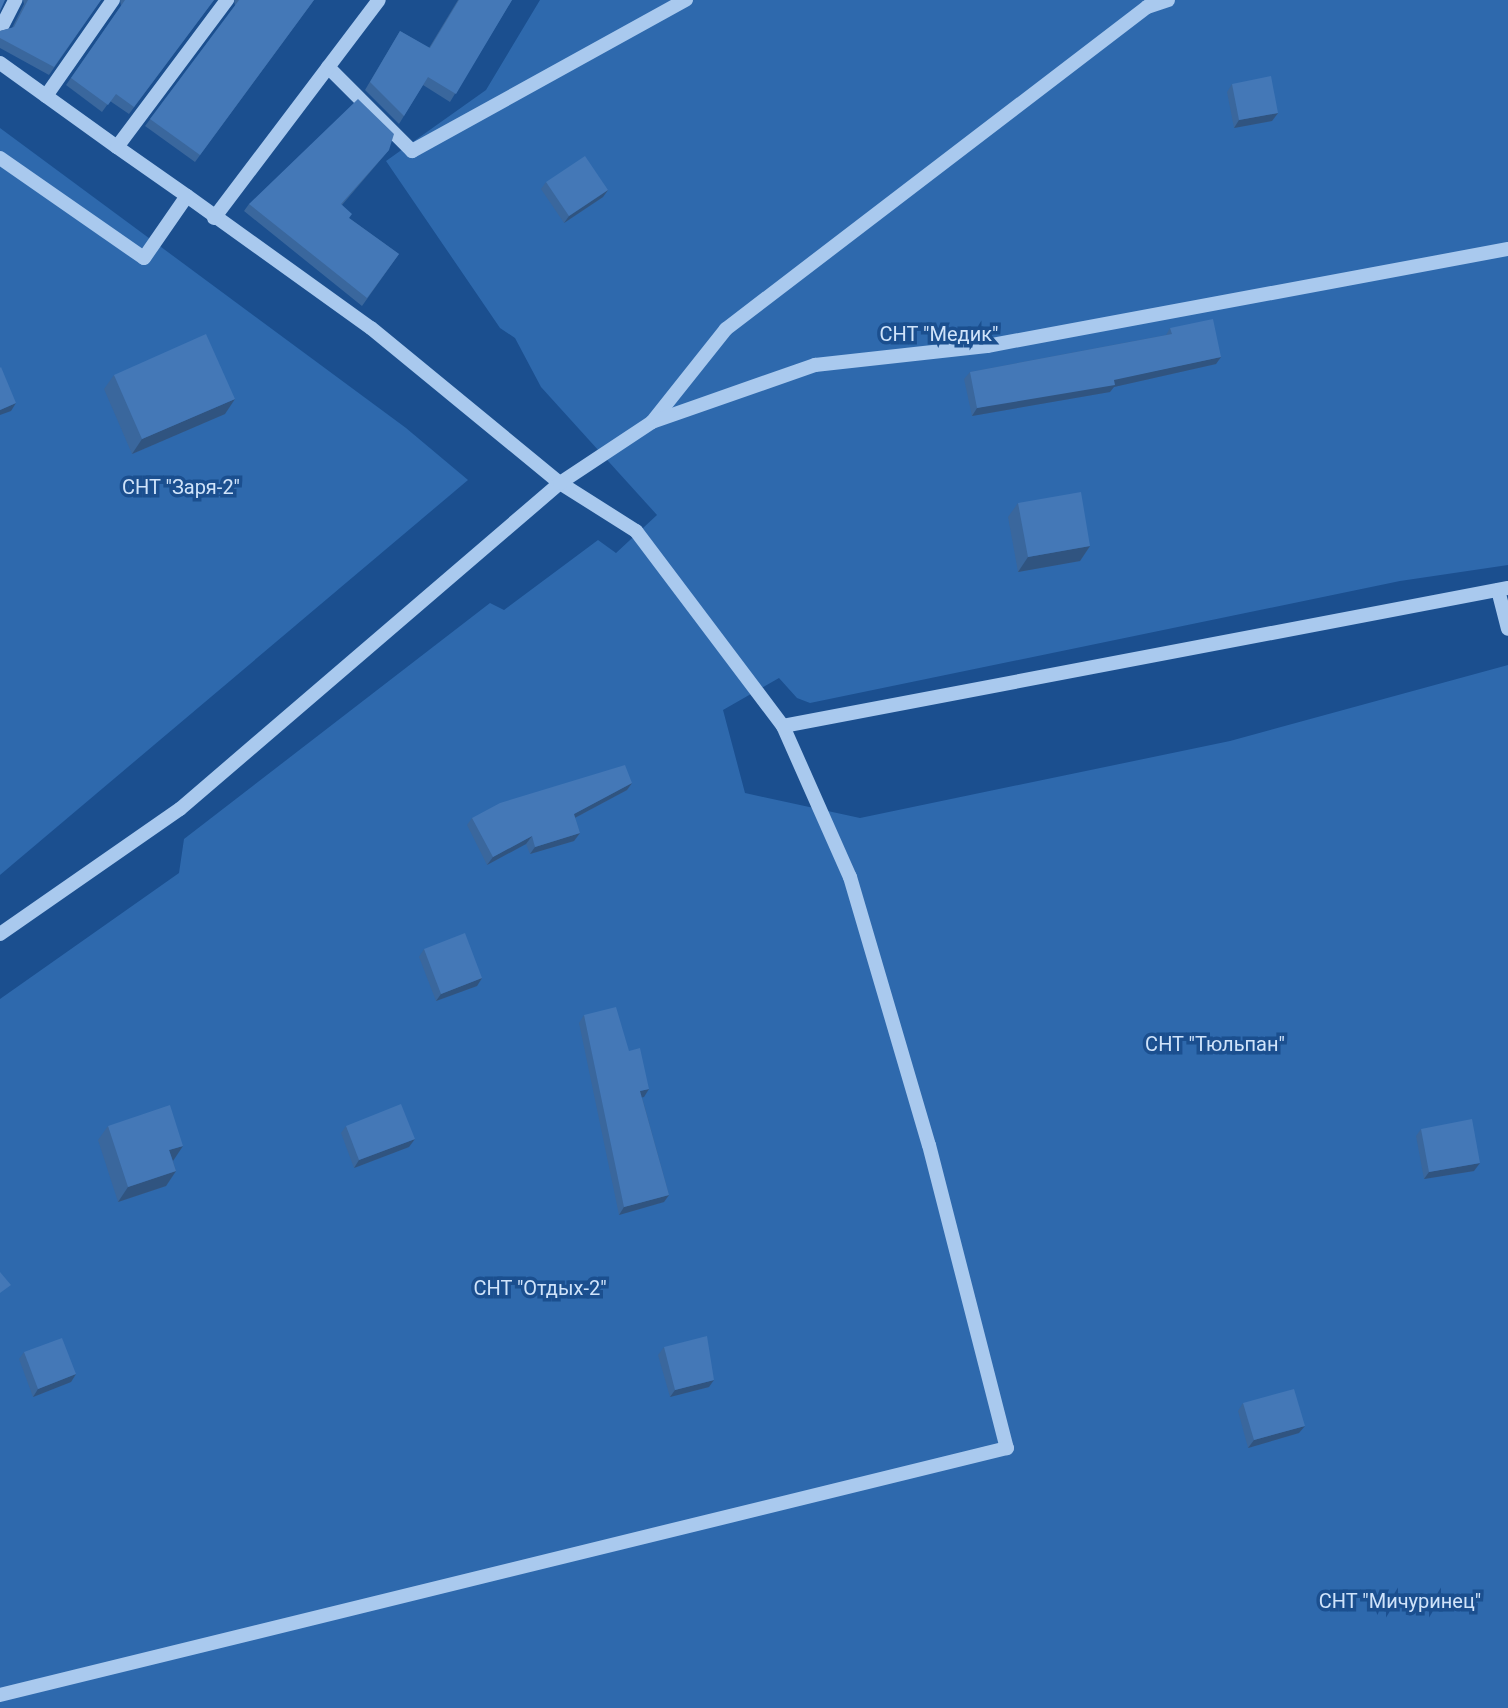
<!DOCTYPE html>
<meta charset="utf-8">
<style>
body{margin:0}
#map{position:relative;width:1508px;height:1708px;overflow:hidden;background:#1b4f8f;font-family:Roboto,sans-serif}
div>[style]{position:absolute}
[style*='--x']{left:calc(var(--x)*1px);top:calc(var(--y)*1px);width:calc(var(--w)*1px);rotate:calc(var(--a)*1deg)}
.green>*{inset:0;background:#2e69ad}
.minor>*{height:14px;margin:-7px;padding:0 7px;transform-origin:7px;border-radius:7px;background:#a9c9ee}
.wall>*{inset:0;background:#3a679d}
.shaded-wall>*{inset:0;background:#305480}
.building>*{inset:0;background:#4478b7}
span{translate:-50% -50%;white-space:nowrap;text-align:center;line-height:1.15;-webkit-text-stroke:7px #1b4f8f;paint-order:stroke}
.park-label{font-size:20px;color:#cfe3fa}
</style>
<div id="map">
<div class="green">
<div style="clip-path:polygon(540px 0,1508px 0,1508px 565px,1400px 581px,810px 703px,797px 698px,779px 678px,723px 710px,745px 793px,860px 818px,1230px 741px,1508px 665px,1508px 1708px,0 1708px,0 999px,179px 873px,184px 839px,490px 603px,504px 610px,598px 540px,616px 553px,657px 515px,541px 387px,515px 338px,500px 328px,386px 161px,486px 90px)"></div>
<div style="clip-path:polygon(0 128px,406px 428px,468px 480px,0 875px)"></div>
</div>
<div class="minor">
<div style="--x:0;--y:30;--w:34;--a:-63"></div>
<div style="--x:0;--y:63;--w:144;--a:35.7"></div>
<div style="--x:328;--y:67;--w:119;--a:45"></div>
<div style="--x:412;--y:151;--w:313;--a:-28.9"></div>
<div style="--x:46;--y:96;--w:117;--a:-55.1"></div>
<div style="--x:0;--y:158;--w:175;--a:34.8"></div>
<div style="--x:144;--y:258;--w:75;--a:-55.3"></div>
<div style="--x:187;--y:196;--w:226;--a:35.7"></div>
<div style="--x:371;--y:328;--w:244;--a:39.4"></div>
<div style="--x:560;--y:483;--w:90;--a:32.3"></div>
<div style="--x:636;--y:531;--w:244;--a:53"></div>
<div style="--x:783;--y:726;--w:165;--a:66.1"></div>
<div style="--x:850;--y:877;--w:279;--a:73.6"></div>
<div style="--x:929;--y:1145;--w:313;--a:75.6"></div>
<div style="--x:1007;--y:1448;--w:1037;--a:166.22"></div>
<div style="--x:187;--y:196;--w:85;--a:-145"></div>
<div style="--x:117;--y:147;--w:184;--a:-53.2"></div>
<div style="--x:214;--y:218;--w:273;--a:-52.9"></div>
<div style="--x:652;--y:422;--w:119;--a:-51.5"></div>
<div style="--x:726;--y:329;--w:530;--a:-37.41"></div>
<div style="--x:1147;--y:7;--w:22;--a:-18"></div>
<div style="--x:1498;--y:590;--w:40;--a:75.6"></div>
<div style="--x:783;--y:726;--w:738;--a:-10.78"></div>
<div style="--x:0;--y:934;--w:219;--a:-34.8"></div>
<div style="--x:180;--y:809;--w:501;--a:-40.63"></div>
<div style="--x:560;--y:483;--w:110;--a:-33.5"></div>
<div style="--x:652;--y:422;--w:173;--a:-19.3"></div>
<div style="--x:815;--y:365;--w:173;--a:-6.3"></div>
<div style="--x:987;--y:346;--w:530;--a:-10.55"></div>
</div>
<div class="wall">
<div style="clip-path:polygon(23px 0,101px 0,49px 75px,0 48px,0 31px,12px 28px,24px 4px)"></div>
<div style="clip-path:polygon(120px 0,214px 0,129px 114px,110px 101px,102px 112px,66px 85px,121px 6px)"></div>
<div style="clip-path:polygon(234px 0,314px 0,195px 162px,145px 126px,235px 6px)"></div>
<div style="clip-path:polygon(458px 0,512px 0,450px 102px,423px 85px,399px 124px,365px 90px,400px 31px,429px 48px)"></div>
<div style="clip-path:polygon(1232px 84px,1278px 113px,1272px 121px,1234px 128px,1227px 92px)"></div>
<div style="clip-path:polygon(389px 150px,342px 205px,349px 218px,399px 254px,362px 306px,244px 211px,249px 204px)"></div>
<div style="clip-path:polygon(546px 182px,608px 190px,603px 197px,564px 223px,541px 189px)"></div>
<div style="clip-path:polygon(1170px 328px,1221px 357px,1216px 364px,1114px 387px,1110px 392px,972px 416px,964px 379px,970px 372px,1166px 335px)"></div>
<div style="clip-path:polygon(114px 375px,225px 414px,132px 454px,104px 389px)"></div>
<div style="clip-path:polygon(1018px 503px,1090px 546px,1080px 561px,1018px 572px,1008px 517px)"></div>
<div style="clip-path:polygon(632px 783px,627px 790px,575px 818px,580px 833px,574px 841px,530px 854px,526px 844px,487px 865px,467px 825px,472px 818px)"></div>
<div style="clip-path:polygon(424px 949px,482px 978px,477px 986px,436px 1001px,419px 957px)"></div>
<div style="clip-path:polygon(584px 1015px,629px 1051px,644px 1097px,642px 1097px,669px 1195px,664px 1202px,619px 1215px,579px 1023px)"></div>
<div style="clip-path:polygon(108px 1126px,173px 1161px,176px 1171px,166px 1186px,118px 1202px,98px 1140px)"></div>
<div style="clip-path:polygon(346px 1126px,409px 1147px,354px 1168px,341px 1133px)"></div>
<div style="clip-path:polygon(1421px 1129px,1474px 1171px,1424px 1179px,1416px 1136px)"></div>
<div style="clip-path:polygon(664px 1347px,709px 1387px,670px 1397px,658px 1355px)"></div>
<div style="clip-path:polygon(24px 1352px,76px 1374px,71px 1382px,33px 1397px,19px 1359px)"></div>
<div style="clip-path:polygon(1243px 1403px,1299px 1433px,1248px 1448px,1238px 1411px)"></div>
</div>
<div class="shaded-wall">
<div style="clip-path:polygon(1278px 113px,1272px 121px,1234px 128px,1239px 120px)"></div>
<div style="clip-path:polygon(608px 190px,603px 197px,564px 223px,569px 216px)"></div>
<div style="clip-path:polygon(1221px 357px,1216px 364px,1114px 387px,1110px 392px,972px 416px,977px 408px)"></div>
<div style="clip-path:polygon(235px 399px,225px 414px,132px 454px,142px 439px)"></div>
<div style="clip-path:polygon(16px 403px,11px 411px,0 415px,0 410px)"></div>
<div style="clip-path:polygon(1090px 546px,1080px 561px,1018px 572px,1028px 557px)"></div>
<div style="clip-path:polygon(632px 783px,627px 790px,569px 821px,574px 814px)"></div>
<div style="clip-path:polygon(580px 833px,574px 841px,530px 854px,535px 847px)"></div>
<div style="clip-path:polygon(532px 836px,526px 844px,487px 865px,493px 857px)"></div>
<div style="clip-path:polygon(482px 978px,477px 986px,436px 1001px,441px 994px)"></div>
<div style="clip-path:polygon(649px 1089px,644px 1097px,635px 1099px,640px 1091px)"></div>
<div style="clip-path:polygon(415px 1139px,409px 1147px,354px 1168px,359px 1160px)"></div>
<div style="clip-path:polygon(183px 1146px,173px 1161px,169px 1150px)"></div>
<div style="clip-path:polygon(1480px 1163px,1474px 1171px,1424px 1179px,1429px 1172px)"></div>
<div style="clip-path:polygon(176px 1171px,166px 1186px,118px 1202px,128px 1187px)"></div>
<div style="clip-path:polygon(669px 1195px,664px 1202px,619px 1215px,624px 1207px)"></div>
<div style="clip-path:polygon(76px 1374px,71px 1382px,33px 1397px,38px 1389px)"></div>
<div style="clip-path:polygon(714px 1380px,709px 1387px,670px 1397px,675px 1390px)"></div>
<div style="clip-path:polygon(1305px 1426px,1299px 1433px,1248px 1448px,1254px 1440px)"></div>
</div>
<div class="building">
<div style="clip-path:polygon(0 0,5px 0,0 11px)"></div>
<div style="clip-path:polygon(28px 0,101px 0,54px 67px,0 38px,0 31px,14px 27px)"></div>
<div style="clip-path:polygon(125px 0,214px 0,134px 107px,116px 94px,108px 105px,71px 78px)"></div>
<div style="clip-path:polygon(239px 0,314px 0,200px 155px,150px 119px)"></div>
<div style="clip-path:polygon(459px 0,512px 0,456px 94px,428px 77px,404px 116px,370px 82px,400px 31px,430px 48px)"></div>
<div style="clip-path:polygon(1271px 76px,1278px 113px,1239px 120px,1232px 84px)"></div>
<div style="clip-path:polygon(358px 99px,394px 134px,389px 150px,341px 204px,352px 214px,349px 218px,399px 254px,367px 298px,249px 204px)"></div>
<div style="clip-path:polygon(585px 156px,608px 190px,569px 216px,546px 182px)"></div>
<div style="clip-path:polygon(1213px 319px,1221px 357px,1114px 380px,1115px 385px,977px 408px,970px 372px,1172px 334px,1170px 328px)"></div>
<div style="clip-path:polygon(206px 334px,235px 399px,142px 439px,114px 375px)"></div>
<div style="clip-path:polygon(1px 367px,16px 403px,0 410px,0 368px)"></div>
<div style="clip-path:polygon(1081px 492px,1090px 546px,1028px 557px,1018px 503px)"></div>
<div style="clip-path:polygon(625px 765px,632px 783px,574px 814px,580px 833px,535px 847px,532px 836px,493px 857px,472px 818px,500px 803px)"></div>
<div style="clip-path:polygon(465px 933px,482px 978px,441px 994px,424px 949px)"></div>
<div style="clip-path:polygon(616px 1007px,629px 1051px,640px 1048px,649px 1089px,640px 1091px,669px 1195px,624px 1207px,584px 1015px)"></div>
<div style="clip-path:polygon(401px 1104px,415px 1139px,359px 1160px,346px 1126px)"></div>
<div style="clip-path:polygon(170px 1105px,183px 1146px,169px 1150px,176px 1171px,128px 1187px,108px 1126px)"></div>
<div style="clip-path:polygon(1472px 1119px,1480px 1163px,1429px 1172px,1421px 1129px)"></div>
<div style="clip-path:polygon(0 1272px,11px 1285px,0 1293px)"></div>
<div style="clip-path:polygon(707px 1336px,714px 1380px,675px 1390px,664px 1347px)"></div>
<div style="clip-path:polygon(62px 1338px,76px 1374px,38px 1389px,24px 1352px)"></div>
<div style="clip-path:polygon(1294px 1389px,1305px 1426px,1254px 1440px,1243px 1403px)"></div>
</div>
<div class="park-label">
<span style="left:939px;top:334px">СНТ "Медик"</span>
<span style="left:181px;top:487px">СНТ "Заря-2"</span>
<span style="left:1215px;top:1044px">СНТ "Тюльпан"</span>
<span style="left:540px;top:1288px">СНТ "Отдых-2"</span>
<span style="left:1400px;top:1601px">СНТ "Мичуринец"</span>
</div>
</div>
